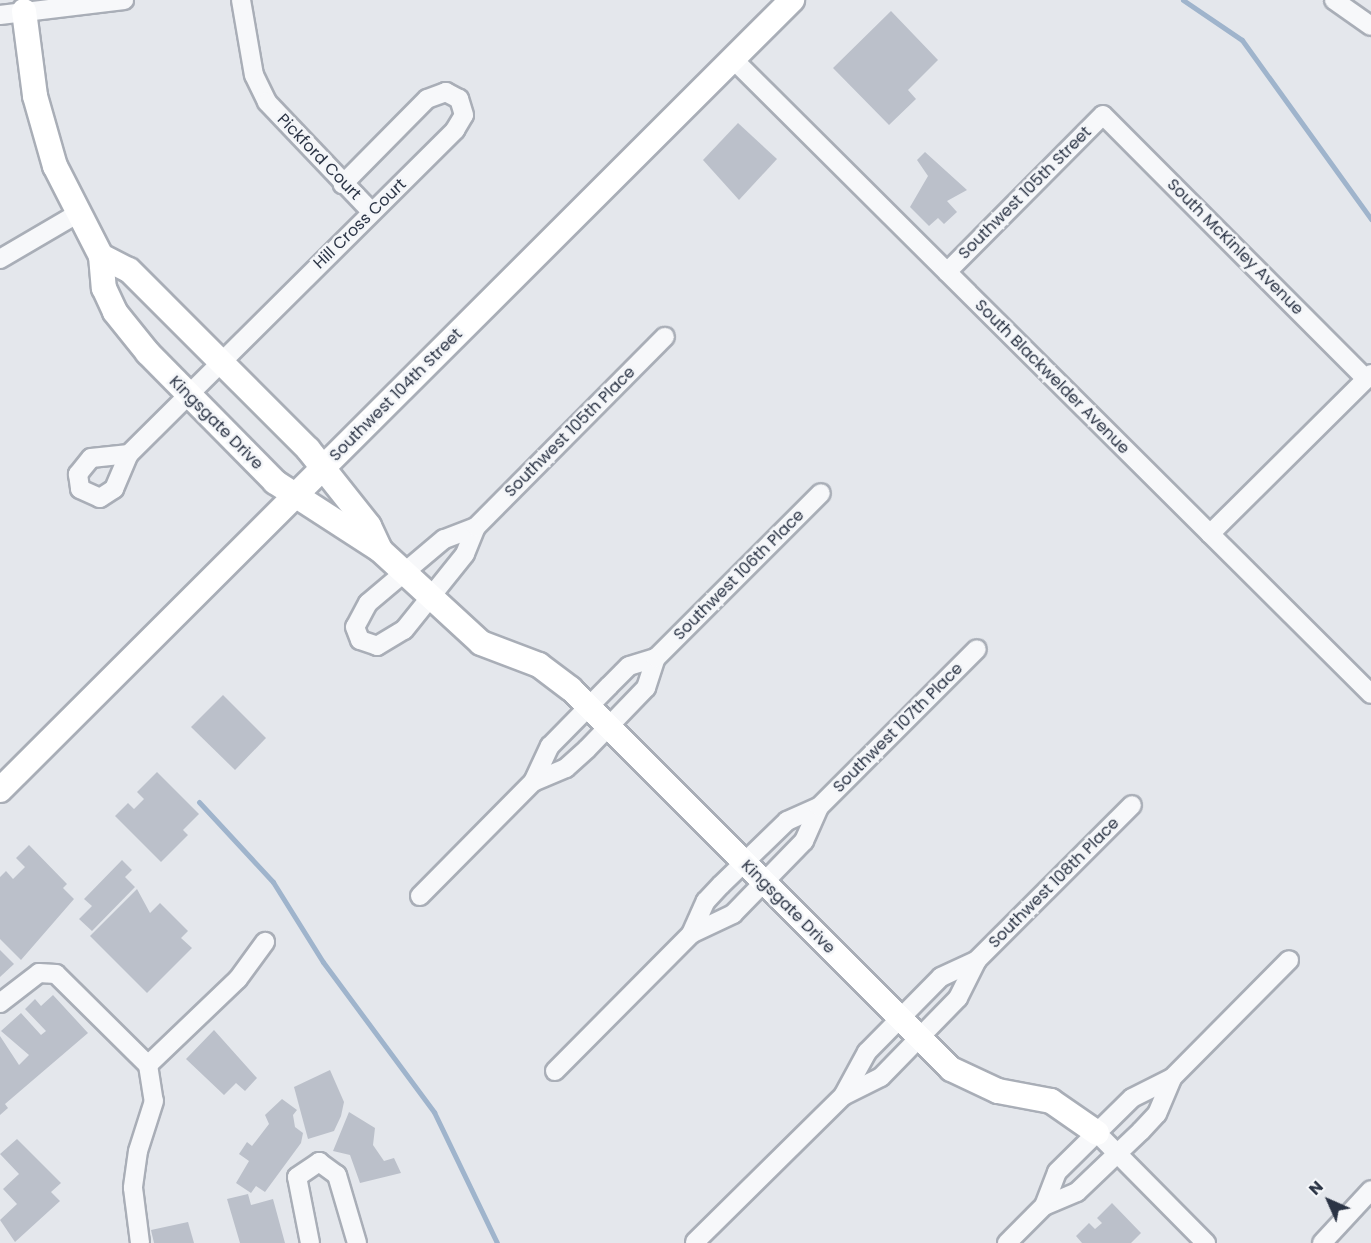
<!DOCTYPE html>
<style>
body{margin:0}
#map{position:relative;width:1371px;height:1243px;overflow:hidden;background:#e4e7ec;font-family:Poppins,sans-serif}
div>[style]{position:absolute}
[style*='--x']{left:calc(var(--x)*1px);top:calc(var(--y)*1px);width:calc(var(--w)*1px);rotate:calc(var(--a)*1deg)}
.stream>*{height:5px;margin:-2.5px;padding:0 2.5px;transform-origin:2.5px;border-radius:2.5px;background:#9fb4cc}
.building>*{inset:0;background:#bbc0ca}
.roads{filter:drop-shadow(2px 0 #a9aeb7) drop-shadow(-2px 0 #a9aeb7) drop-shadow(0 2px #a9aeb7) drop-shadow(0 -2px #a9aeb7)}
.street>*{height:18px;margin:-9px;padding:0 9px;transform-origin:9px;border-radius:9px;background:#f7f8fa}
.secondary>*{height:24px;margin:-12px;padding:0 12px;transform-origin:12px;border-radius:12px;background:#fff}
span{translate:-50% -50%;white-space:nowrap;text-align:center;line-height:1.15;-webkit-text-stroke:5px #f4f6f9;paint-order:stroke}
.street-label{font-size:16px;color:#2b3445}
.north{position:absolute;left:1299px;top:1171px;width:60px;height:60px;-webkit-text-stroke:4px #f4f6f9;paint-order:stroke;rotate:315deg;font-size:16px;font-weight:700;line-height:24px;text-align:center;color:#2b3445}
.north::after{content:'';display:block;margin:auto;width:21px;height:27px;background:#2b3445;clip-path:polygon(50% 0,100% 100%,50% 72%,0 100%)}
</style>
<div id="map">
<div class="stream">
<div style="--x:1183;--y:0;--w:71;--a:34.1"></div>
<div style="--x:1242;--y:40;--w:221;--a:54.2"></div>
<div style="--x:199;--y:802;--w:109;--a:47.2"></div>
<div style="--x:273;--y:882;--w:94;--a:58"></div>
<div style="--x:323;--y:962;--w:187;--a:53.5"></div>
<div style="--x:434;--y:1112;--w:145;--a:64.3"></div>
</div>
<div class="building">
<div style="clip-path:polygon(891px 11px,938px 60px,908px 90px,916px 99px,889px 125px,833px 68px)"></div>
<div style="clip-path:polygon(738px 123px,777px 159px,739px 200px,703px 160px)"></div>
<div style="clip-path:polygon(925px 152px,967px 190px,947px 201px,957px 212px,944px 224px,938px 218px,929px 226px,910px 207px,928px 176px,917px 160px)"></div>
<div style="clip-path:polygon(223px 695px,266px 738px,235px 770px,191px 727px)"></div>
<div style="clip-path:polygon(157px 772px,199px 814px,183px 830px,188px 835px,161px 862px,115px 816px,128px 803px,134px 809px,144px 799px,137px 792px)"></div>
<div style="clip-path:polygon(29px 845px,67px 884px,63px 888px,74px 899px,21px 960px,0 939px,0 877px,6px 871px,13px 879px,25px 867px,16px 858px)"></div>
<div style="clip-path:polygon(122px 860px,132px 870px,125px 877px,135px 887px,92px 931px,79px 919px,92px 906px,84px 899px)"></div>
<div style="clip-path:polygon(137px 889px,150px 913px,160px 903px,188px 931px,181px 938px,192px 948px,147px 993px,90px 936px)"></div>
<div style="clip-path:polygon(0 950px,14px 964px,0 977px)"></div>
<div style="clip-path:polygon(53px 995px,88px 1033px,5px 1104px,8px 1108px,0 1115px,0 1036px,19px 1065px,29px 1055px,1px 1031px,21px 1013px,41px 1035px,46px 1031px,25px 1009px,35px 999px,41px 1006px)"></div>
<div style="clip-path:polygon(214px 1030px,257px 1078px,245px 1091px,236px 1083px,224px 1095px,186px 1059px)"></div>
<div style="clip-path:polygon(330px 1070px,344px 1102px,341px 1116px,334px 1131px,308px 1139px,294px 1087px)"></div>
<div style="clip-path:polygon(282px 1099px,297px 1110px,293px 1115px,295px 1127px,303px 1133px,301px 1143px,265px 1192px,256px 1186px,251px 1193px,236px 1183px,249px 1161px,239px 1154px,247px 1142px,252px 1146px,269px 1124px,265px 1115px)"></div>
<div style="clip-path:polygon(349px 1112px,375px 1128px,373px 1145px,384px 1161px,394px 1158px,401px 1173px,360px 1183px,350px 1155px,333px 1151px)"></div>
<div style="clip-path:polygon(17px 1139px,61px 1183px,51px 1192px,60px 1201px,15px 1242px,0 1220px,17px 1204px,3px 1189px,19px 1174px,0 1154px)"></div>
<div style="clip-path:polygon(248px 1194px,251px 1205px,273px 1199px,285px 1243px,240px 1243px,227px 1199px)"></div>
<div style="clip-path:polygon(1112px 1203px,1141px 1233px,1131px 1243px,1082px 1243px,1076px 1236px,1089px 1223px,1095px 1229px,1102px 1223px,1097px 1218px)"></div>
<div style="clip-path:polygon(188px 1222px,194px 1243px,154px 1243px,151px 1230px)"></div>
</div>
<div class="roads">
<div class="street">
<div style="--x:241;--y:0;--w:76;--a:80.2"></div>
<div style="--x:254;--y:75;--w:30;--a:64"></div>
<div style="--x:267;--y:102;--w:149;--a:46.4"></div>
<div style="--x:1334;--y:0;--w:45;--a:35.1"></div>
<div style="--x:0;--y:15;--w:125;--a:-6.9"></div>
<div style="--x:733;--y:59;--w:900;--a:44.86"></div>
<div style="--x:0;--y:259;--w:89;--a:-30.3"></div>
<div style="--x:947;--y:272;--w:221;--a:-45.2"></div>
<div style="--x:1103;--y:115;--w:373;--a:45.1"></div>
<div style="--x:129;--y:454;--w:38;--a:174"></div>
<div style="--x:91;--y:458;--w:21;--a:129"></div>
<div style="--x:78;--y:474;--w:15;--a:82"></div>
<div style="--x:80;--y:489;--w:22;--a:24"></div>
<div style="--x:100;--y:498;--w:17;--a:-33"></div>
<div style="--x:114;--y:489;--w:38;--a:-67"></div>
<div style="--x:129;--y:454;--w:460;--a:-44.8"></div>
<div style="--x:455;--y:130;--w:17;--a:-59"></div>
<div style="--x:464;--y:115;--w:17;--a:-107"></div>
<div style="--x:459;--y:99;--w:15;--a:-152"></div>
<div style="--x:446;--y:92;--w:20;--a:160"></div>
<div style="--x:427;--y:99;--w:120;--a:134.7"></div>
<div style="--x:476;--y:527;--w:34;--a:159"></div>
<div style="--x:444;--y:539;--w:99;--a:139.9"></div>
<div style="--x:368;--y:603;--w:27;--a:118"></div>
<div style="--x:355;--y:627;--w:14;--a:69"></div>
<div style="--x:360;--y:640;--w:18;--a:19"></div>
<div style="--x:377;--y:646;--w:31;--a:-31"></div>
<div style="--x:404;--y:630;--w:97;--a:-51.2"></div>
<div style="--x:465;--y:554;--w:29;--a:-68"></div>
<div style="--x:476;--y:527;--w:268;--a:-45.2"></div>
<div style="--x:1210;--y:534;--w:227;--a:-44.8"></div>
<div style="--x:533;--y:782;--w:36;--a:-23"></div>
<div style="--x:566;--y:768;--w:28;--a:-42"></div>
<div style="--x:587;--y:749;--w:85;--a:-46"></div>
<div style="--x:646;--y:688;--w:32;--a:-72"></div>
<div style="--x:420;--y:896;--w:161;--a:-45.3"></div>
<div style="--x:533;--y:782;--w:40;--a:-65"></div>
<div style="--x:550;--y:746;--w:84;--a:-45.5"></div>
<div style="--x:609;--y:686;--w:28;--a:-45"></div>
<div style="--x:629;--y:666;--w:28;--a:-17"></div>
<div style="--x:656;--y:658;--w:233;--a:-45"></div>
<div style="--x:691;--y:934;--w:47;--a:-25.5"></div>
<div style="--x:733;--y:914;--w:102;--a:-45.8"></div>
<div style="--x:804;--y:841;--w:37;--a:-66"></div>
<div style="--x:0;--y:1003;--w:49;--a:-37.6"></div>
<div style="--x:39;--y:973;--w:17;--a:3"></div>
<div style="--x:56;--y:974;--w:129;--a:44.7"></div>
<div style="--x:148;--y:1065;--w:36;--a:81"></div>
<div style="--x:154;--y:1101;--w:52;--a:107.7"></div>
<div style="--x:138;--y:1151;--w:37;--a:98"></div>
<div style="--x:133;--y:1188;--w:55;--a:82.7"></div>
<div style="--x:148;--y:1065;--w:124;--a:-43.7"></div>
<div style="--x:238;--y:979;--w:46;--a:-53.9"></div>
<div style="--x:555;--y:1071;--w:193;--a:-45.2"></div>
<div style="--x:691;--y:934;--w:36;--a:-66"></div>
<div style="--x:706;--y:901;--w:22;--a:-47"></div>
<div style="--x:721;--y:885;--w:92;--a:-44.1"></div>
<div style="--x:787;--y:821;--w:35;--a:-24"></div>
<div style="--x:819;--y:807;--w:223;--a:-45"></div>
<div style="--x:843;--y:1096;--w:50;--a:-61.4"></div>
<div style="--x:867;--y:1052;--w:105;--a:-45.4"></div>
<div style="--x:941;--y:977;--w:40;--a:-25"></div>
<div style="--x:977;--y:960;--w:219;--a:-45"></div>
<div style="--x:1097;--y:1133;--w:155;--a:45.3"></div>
<div style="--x:1044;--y:1206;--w:36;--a:-69"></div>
<div style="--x:1057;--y:1172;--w:105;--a:-44.6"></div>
<div style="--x:1132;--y:1098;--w:45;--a:-26.6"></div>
<div style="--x:1172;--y:1078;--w:166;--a:-45.2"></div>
<div style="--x:695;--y:1242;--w:208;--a:-44.6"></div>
<div style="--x:843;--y:1096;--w:42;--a:-26.6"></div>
<div style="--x:881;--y:1077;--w:110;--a:-45.7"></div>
<div style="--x:958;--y:998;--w:42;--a:-63.4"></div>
<div style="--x:310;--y:1243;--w:67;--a:-101.1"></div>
<div style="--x:297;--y:1177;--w:27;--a:-34"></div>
<div style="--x:319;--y:1162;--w:22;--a:36"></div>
<div style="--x:337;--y:1175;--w:71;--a:73.6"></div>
<div style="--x:1007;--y:1243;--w:52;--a:-45"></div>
<div style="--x:1044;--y:1206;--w:36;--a:-23"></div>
<div style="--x:1077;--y:1192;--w:88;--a:-43.6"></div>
<div style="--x:1141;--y:1131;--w:23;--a:-47"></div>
<div style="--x:1157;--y:1114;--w:39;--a:-67"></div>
<div style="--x:1322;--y:1243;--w:72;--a:-47.2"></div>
</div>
<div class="secondary">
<div style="--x:24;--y:11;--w:86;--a:82.6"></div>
<div style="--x:35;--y:96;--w:73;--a:74.1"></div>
<div style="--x:55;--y:166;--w:101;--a:62.9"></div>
<div style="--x:101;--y:256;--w:32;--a:85"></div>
<div style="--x:104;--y:288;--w:26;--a:65"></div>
<div style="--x:115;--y:312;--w:53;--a:51.2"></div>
<div style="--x:148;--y:353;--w:181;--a:45.4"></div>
<div style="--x:275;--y:482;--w:125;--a:32.9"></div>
<div style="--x:380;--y:550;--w:137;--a:42.6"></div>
<div style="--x:481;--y:643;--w:62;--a:20.8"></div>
<div style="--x:539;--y:665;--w:40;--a:37"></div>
<div style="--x:571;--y:689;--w:537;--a:45"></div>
<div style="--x:951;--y:1069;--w:52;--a:25.1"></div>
<div style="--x:998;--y:1091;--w:54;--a:10.7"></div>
<div style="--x:1051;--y:1101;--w:56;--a:34.8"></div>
<div style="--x:101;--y:256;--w:31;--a:27"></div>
<div style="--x:129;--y:270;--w:253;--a:45"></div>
<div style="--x:308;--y:449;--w:98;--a:51.6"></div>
<div style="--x:369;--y:526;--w:26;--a:65"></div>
<div style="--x:0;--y:790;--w:1119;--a:-44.93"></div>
</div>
</div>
<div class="street-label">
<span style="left:319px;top:157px;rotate:46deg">Pickford Court</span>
<span style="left:1025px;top:193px;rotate:-45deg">Southwest 105th Street</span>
<span style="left:360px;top:224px;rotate:-44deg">Hill Cross Court</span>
<span style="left:1235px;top:247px;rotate:45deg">South McKinley Avenue</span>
<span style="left:1052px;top:377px;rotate:45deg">South Blackwelder Avenue</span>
<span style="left:396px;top:395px;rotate:-45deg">Southwest 104th Street</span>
<span style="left:216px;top:423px;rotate:45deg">Kingsgate Drive</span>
<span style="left:570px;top:432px;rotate:-45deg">Southwest 105th Place</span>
<span style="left:739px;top:575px;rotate:-45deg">Southwest 106th Place</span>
<span style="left:898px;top:728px;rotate:-45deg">Southwest 107th Place</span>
<span style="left:1054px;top:883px;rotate:-45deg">Southwest 108th Place</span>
<span style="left:788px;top:907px;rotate:45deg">Kingsgate Drive</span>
</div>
<div class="north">N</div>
</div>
